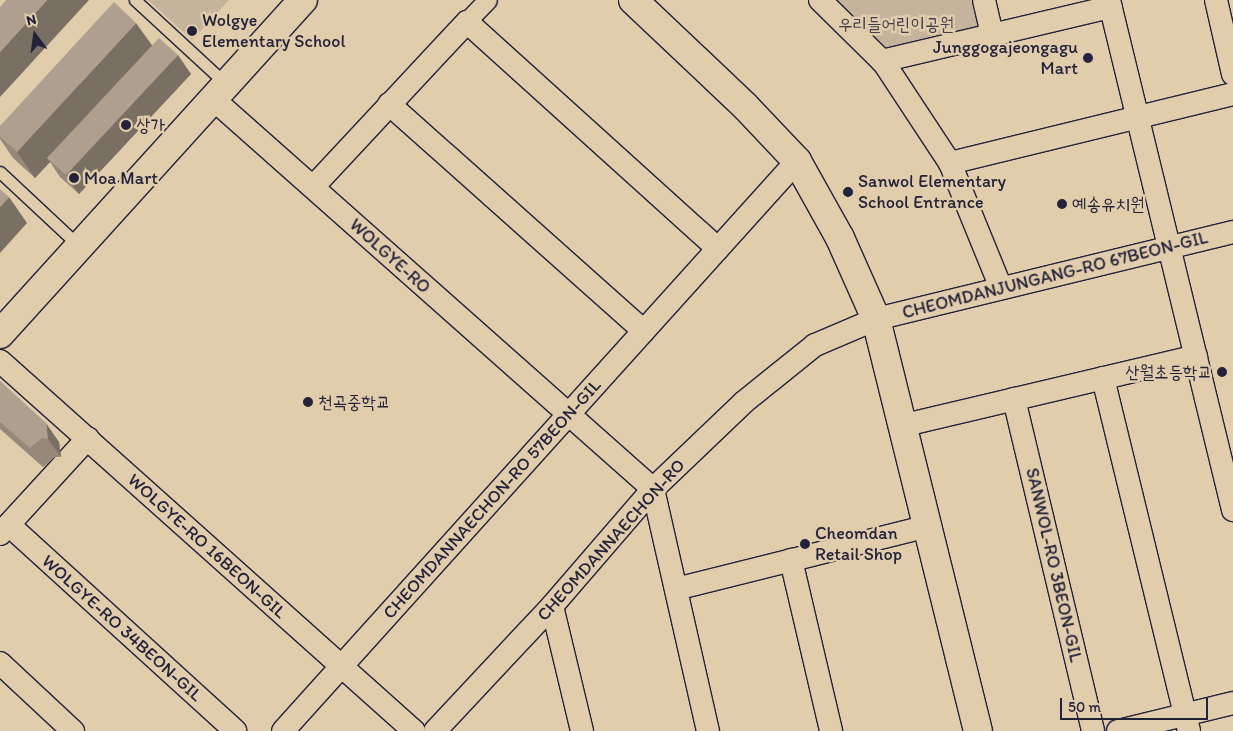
<!DOCTYPE html>
<meta charset="utf-8">
<style>
body{margin:0}
#map{position:relative;width:1233px;height:731px;overflow:hidden;background:#e1ccab;font-family:Itim,"Poor Story",sans-serif}
div>[style]{position:absolute}
[style*='--x']{left:calc(var(--x)*1px);top:calc(var(--y)*1px);width:calc(var(--w)*1px);rotate:calc(var(--a)*1deg)}
.green>*{inset:0;background:#c5b39b}
.roads{filter:drop-shadow(1px 0 #22223b) drop-shadow(-1px 0 #22223b) drop-shadow(0 1px #22223b) drop-shadow(0 -1px #22223b)}
.service>*{height:11px;margin:-5.5px;padding:0 5.5px;transform-origin:5.5px;border-radius:5.5px;background:#e1ccab}
.pedestrian>*{height:18px;margin:-9px;padding:0 9px;transform-origin:9px;border-radius:9px;background:#e1ccab}
.minor>*{height:22px;margin:-11px;padding:0 11px;transform-origin:11px;border-radius:11px;background:#e1ccab}
.tertiary>*{height:28px;margin:-14px;padding:0 14px;transform-origin:14px;border-radius:14px;background:#e1ccab}
.wall>*{inset:0;background:#96897a}
.shaded-wall>*{inset:0;background:#7a6f63}
.building>*{inset:0;background:#af9f8e}
.dots>*{width:14px;height:14px;translate:-50% -50%;box-sizing:border-box;border:2px solid #e1ccab;border-radius:50%}
span{translate:-50% -50%;white-space:nowrap;text-align:center;line-height:1.15;-webkit-text-stroke:5px #e1ccab;paint-order:stroke}
.poi-label{font-size:18px;color:#22223b}
.left{translate:0 -50%;text-align:left}
.right{translate:-100% -50%;text-align:right}
.park-label{font-size:18px;color:#433f4e}
.street-label{font-size:18px;color:#22223b}
.north{position:absolute;left:10px;top:10px;width:50px;height:50px;-webkit-text-stroke:4px #e1ccab;paint-order:stroke;rotate:346deg;font-size:14px;font-weight:700;line-height:20px;text-align:center;color:#22223b}
.north::after{content:'';display:block;margin:auto;width:18px;height:22px;background:#22223b;clip-path:polygon(50% 0,100% 100%,50% 72%,0 100%)}
.scale{position:absolute;left:1060px;top:698px;width:148px;height:22px;box-sizing:border-box;border:2px solid #22223b;border-top:0;padding-left:6px;font-size:15px;line-height:18px;white-space:nowrap;color:#22223b;-webkit-text-stroke:4px #e1ccab;paint-order:stroke}
</style>
<div id="map">
<div class="green">
<div style="clip-path:polygon(148px 0,229px 0,192px 40px)"></div>
<div style="clip-path:polygon(837px 0,973px 0,979px 28px,888px 49px)"></div>
</div>
<div class="roads">
<div class="service">
<div style="--x:135;--y:0;--w:124;--a:42.7"></div>
<div style="--x:0;--y:172;--w:108;--a:43.1"></div>
</div>
<div class="pedestrian">
<div style="--x:467;--y:22;--w:30;--a:-46"></div>
</div>
<div class="minor">
<div style="--x:820;--y:0;--w:90;--a:44.5"></div>
<div style="--x:884;--y:63;--w:120;--a:56.6"></div>
<div style="--x:950;--y:163;--w:135;--a:67.8"></div>
<div style="--x:984;--y:0;--w:36;--a:77"></div>
<div style="--x:1109;--y:0;--w:525;--a:76.33"></div>
<div style="--x:1216;--y:0;--w:76;--a:77.1"></div>
<div style="--x:882;--y:61;--w:235;--a:-13.3"></div>
<div style="--x:212;--y:98;--w:589;--a:41.56"></div>
<div style="--x:653;--y:489;--w:248;--a:77.2"></div>
<div style="--x:389;--y:104;--w:341;--a:41.7"></div>
<div style="--x:950;--y:163;--w:291;--a:-13.7"></div>
<div style="--x:313;--y:187;--w:226;--a:-47"></div>
<div style="--x:467;--y:22;--w:338;--a:42.1"></div>
<div style="--x:0;--y:361;--w:555;--a:41.79"></div>
<div style="--x:1103;--y:378;--w:363;--a:76.3"></div>
<div style="--x:1014;--y:399;--w:341;--a:76.6"></div>
<div style="--x:905;--y:425;--w:299;--a:-13.3"></div>
<div style="--x:9;--y:525;--w:306;--a:42.3"></div>
<div style="--x:0;--y:534;--w:130;--a:-47.5"></div>
<div style="--x:791;--y:560;--w:176;--a:76.8"></div>
<div style="--x:676;--y:589;--w:261;--a:-14"></div>
<div style="--x:552;--y:606;--w:129;--a:76.5"></div>
<div style="--x:0;--y:663;--w:100;--a:43"></div>
<div style="--x:283;--y:731;--w:768;--a:-47.96"></div>
<div style="--x:435;--y:731;--w:171;--a:-46.9"></div>
<div style="--x:552;--y:606;--w:155;--a:-49.2"></div>
<div style="--x:653;--y:489;--w:126;--a:-43.7"></div>
<div style="--x:744;--y:402;--w:91;--a:-38.8"></div>
<div style="--x:815;--y:345;--w:66;--a:-23.1"></div>
<div style="--x:876;--y:319;--w:367;--a:-13.7"></div>
<div style="--x:1118;--y:731;--w:118;--a:-13.7"></div>
</div>
<div class="tertiary">
<div style="--x:633;--y:0;--w:154;--a:43.4"></div>
<div style="--x:745;--y:106;--w:76;--a:46.6"></div>
<div style="--x:797;--y:161;--w:88;--a:60.8"></div>
<div style="--x:840;--y:238;--w:89;--a:66"></div>
<div style="--x:876;--y:319;--w:424;--a:76.1"></div>
<div style="--x:0;--y:334;--w:451;--a:-47.8"></div>
</div>
</div>
<div class="wall">
<div style="clip-path:polygon(152px 46px,191px 74px,79px 194px,60px 177px,50px 162px,35px 178px,13px 158px,0 139px,0 126px)"></div>
<div style="clip-path:polygon(0 381px,59px 442px,61px 457px,55px 457px,43px 467px,0 429px)"></div>
</div>
<div class="shaded-wall">
<div style="clip-path:polygon(47px 0,89px 0,0 97px,0 52px)"></div>
<div style="clip-path:polygon(136px 23px,154px 48px,47px 158px,50px 162px,35px 178px,17px 152px)"></div>
<div style="clip-path:polygon(178px 55px,191px 74px,79px 194px,66px 175px)"></div>
<div style="clip-path:polygon(9px 197px,27px 223px,0 253px,0 207px)"></div>
<div style="clip-path:polygon(46px 423px,59px 442px,61px 457px,48px 439px)"></div>
</div>
<div class="building">
<div style="clip-path:polygon(6px 0,47px 0,0 52px,0 7px)"></div>
<div style="clip-path:polygon(114px 2px,136px 23px,17px 152px,0 137px,0 126px)"></div>
<div style="clip-path:polygon(159px 38px,178px 55px,66px 175px,47px 158px)"></div>
<div style="clip-path:polygon(0 189px,9px 197px,0 207px)"></div>
<div style="clip-path:polygon(0 381px,46px 423px,48px 439px,42px 438px,30px 448px,0 422px)"></div>
</div>
<div class="dots">
<div style="left:192px;top:31px;background:#22223b"></div>
<div style="left:1088px;top:58px;background:#22223b"></div>
<div style="left:126px;top:125px;background:#22223b"></div>
<div style="left:74px;top:178px;background:#22223b"></div>
<div style="left:848px;top:192px;background:#22223b"></div>
<div style="left:1062px;top:204px;background:#22223b"></div>
<div style="left:1222px;top:372px;background:#22223b"></div>
<div style="left:308px;top:402px;background:#22223b"></div>
<div style="left:805px;top:544px;background:#22223b"></div>
</div>
<div class="poi-label">
<span class="left" style="left:202px;top:31px">Wolgye<br>Elementary School</span>
<span class="right" style="left:1078px;top:58px">Junggogajeongagu<br>Mart</span>
<span class="left" style="left:136px;top:125px">상가</span>
<span class="left" style="left:84px;top:178px">Moa Mart</span>
<span class="left" style="left:858px;top:192px">Sanwol Elementary<br>School Entrance</span>
<span class="left" style="left:1072px;top:204px">예송유치원</span>
<span class="right" style="left:1212px;top:372px">산월초등학교</span>
<span class="left" style="left:318px;top:402px">천곡중학교</span>
<span class="left" style="left:815px;top:544px">Cheomdan<br>Retail Shop</span>
</div>
<div class="park-label">
<span style="left:896px;top:24px">우리들어린이공원</span>
</div>
<div class="street-label">
<span style="left:390px;top:256px;rotate:42deg">WOLGYE-RO</span>
<span style="left:1055px;top:275px;rotate:-14deg">CHEOMDANJUNGANG-RO 67BEON-GIL</span>
<span style="left:492px;top:499px;rotate:-48deg">CHEOMDANNAECHON-RO 57BEON-GIL</span>
<span style="left:611px;top:540px;rotate:-48deg">CHEOMDANNAECHON-RO</span>
<span style="left:207px;top:546px;rotate:42deg">WOLGYE-RO 16BEON-GIL</span>
<span style="left:1054px;top:565px;rotate:77deg">SANWOL-RO 3BEON-GIL</span>
<span style="left:122px;top:628px;rotate:42deg">WOLGYE-RO 34BEON-GIL</span>
</div>
<div class="north">N</div>
<div class="scale">50 m</div>
</div>
